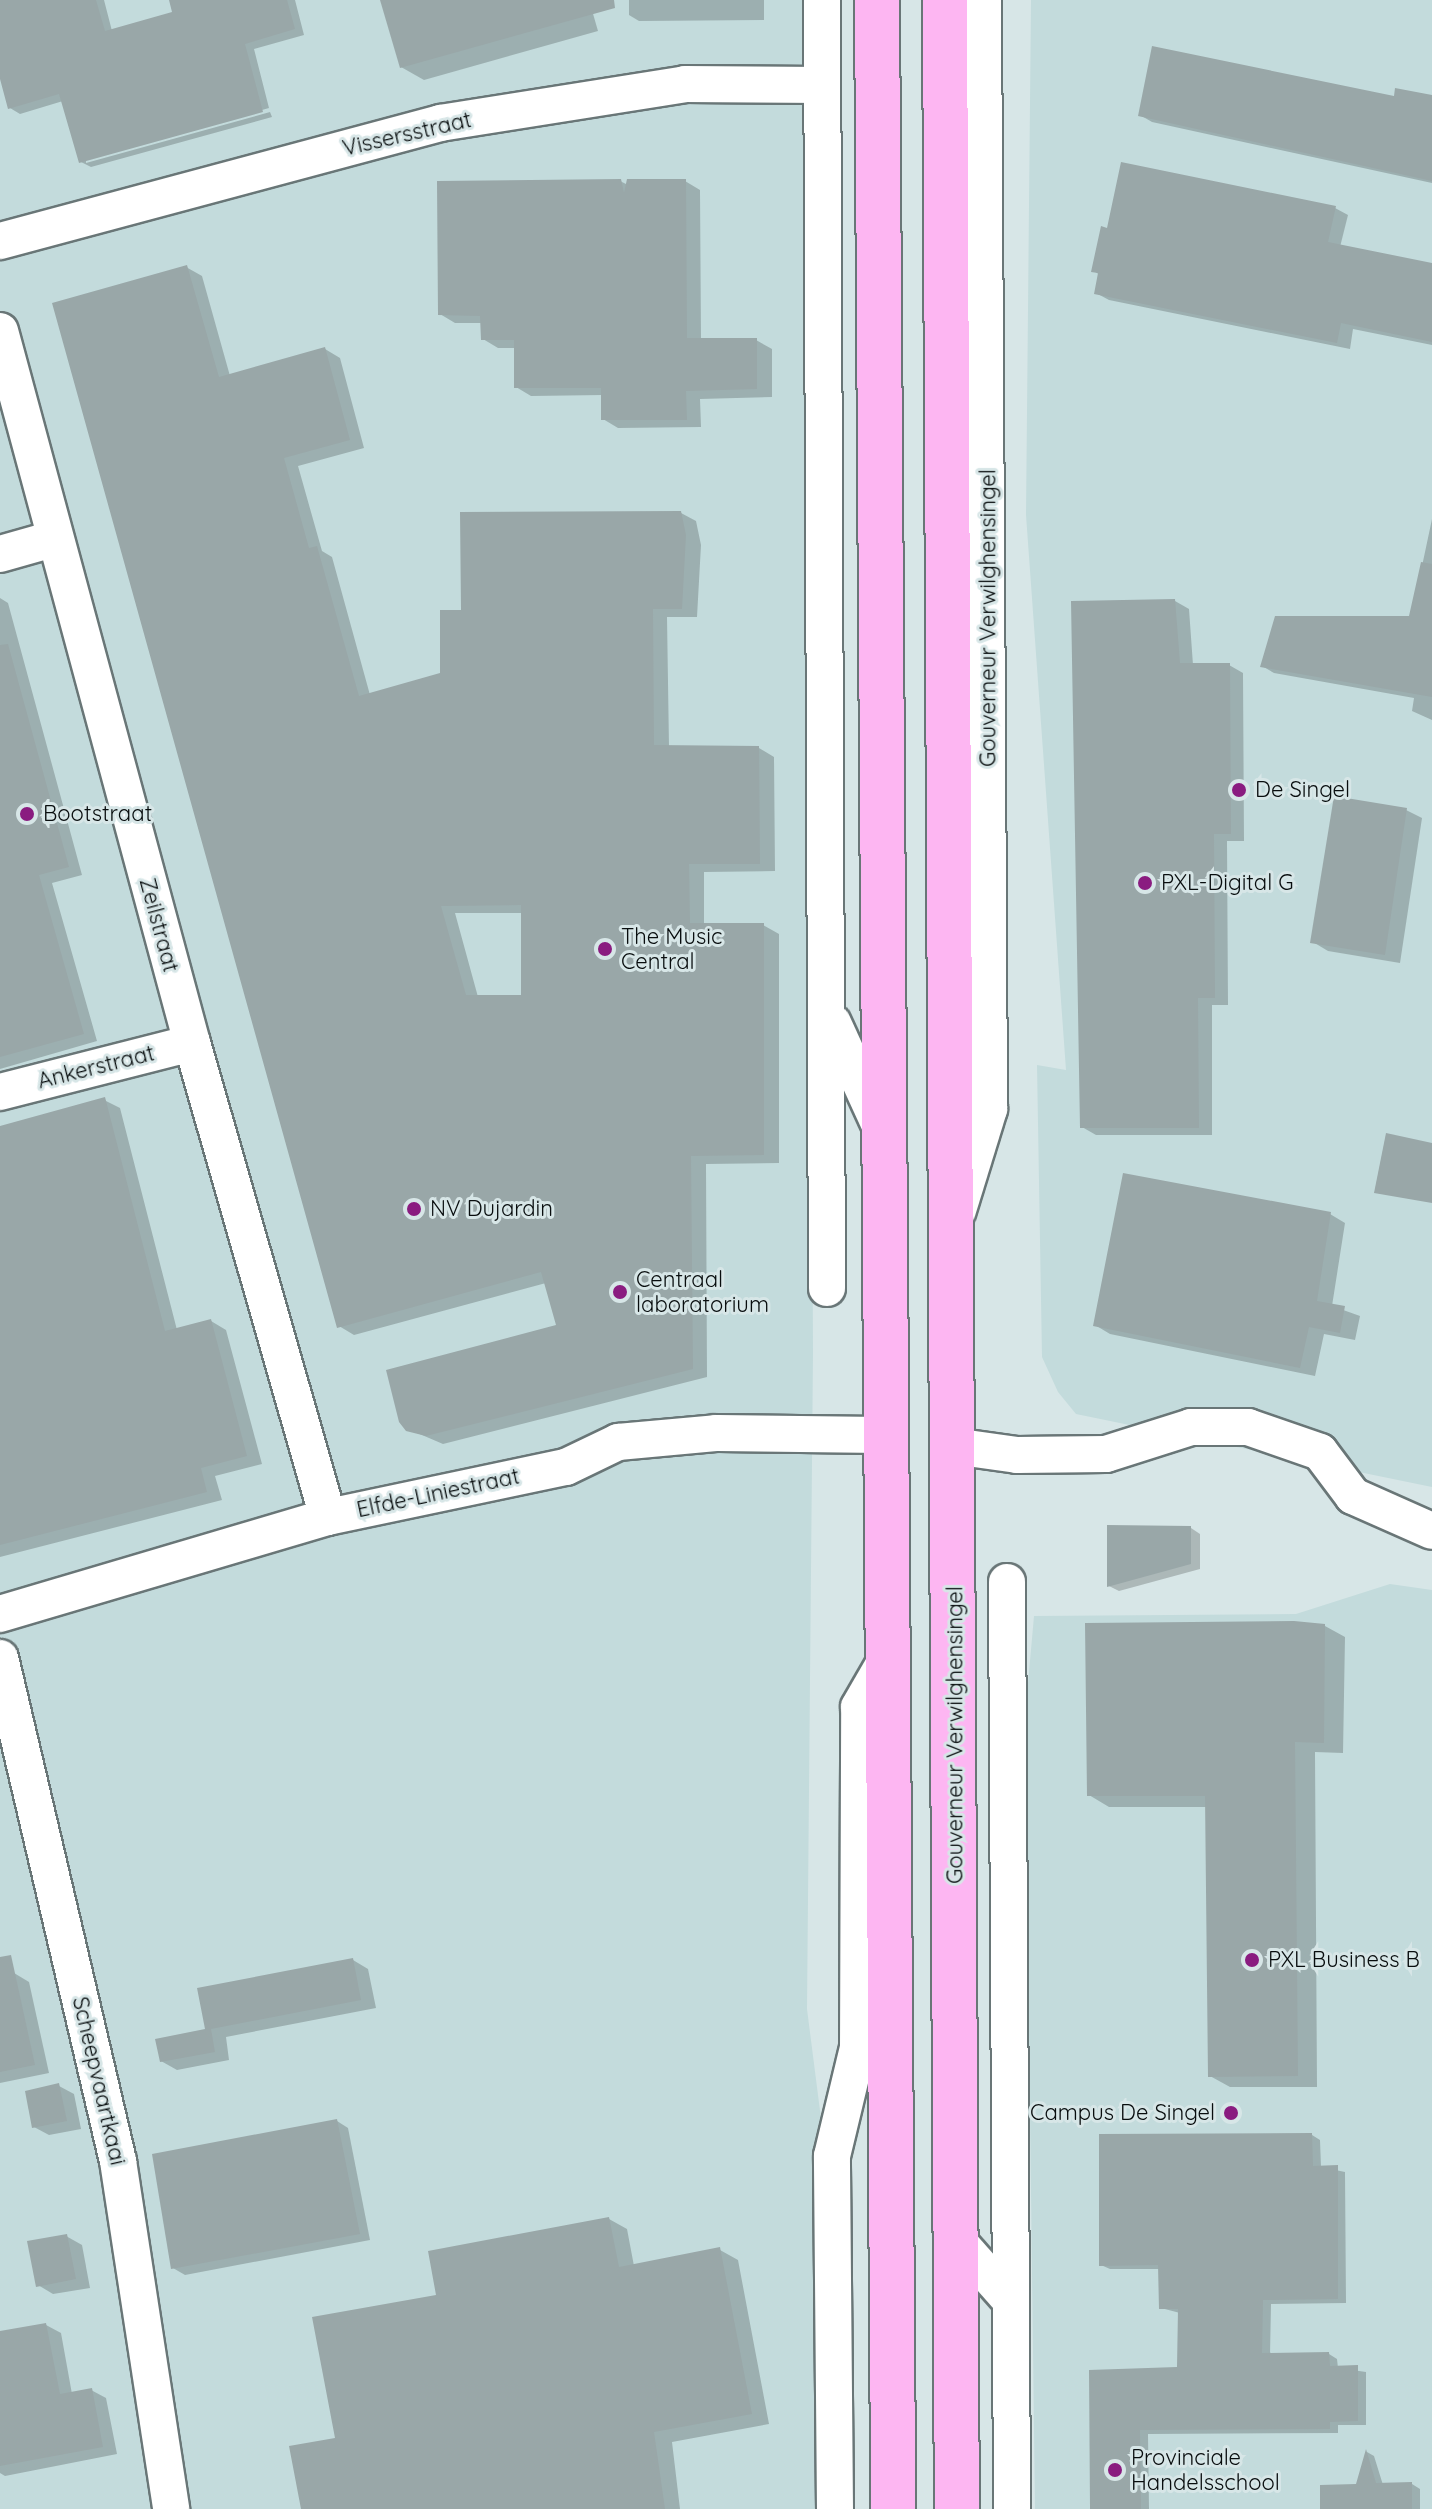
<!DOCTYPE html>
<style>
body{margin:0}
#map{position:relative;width:1432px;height:2509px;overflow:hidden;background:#d7e6e7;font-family:Quicksand,sans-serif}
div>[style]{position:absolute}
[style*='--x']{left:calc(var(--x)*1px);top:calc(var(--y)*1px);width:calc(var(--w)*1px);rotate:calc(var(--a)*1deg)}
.built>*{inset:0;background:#c3dbdc}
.shadow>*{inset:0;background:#0003}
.building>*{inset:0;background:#99a7a8}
.roads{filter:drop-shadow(2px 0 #697677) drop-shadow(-2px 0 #697677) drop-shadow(0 2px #697677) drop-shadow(0 -2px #697677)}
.minor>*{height:36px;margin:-18px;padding:0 18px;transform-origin:18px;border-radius:18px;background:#fff}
.highway>*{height:44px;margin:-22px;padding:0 22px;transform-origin:22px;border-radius:22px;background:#fdb6f2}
.dots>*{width:22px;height:22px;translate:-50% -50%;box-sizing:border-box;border:4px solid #d7e6e7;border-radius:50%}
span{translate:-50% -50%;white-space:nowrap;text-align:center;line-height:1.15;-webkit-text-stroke:6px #d7e6e7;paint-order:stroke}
.street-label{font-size:22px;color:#080d0e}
.poi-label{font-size:22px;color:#080d0e}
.left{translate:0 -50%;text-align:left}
.right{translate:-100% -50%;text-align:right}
</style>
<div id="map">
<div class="built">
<div style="clip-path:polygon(0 0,807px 0,813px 1352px,807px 2009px,823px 2134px,824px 2509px,0 2509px)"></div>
<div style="clip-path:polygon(1031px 0,1432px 0,1432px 1487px,1076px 1414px,1058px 1392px,1042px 1357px,1037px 1065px,1066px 1070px,1026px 515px)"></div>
<div style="clip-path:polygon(1390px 1584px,1432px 1590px,1432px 2509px,1035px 2509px,1025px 1717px,1034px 1616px,1296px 1614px)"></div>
</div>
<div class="shadow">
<div style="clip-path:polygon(0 0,104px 0,112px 31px,175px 14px,171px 0,295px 0,304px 35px,254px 49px,269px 108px,86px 159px,86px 163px,270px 112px,272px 117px,91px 167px,81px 162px,63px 101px,20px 114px,10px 108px,0 71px)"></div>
<div style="clip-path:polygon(382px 0,589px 0,598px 31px,424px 80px,401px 67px)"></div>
<div style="clip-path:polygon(629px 0,764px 0,764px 20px,639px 21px,629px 15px)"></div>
<div style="clip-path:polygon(1395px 98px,1432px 98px,1432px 183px,1152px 122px,1140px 115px)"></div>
<div style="clip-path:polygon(620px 181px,628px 185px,685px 181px,700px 190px,701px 340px,756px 340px,772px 349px,772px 397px,700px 399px,701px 427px,618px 428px,603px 419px,603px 395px,531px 396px,516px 387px,516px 348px,498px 348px,483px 339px,482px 323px,455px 323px,440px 314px)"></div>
<div style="clip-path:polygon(1335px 208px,1348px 215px,1340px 247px,1432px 265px,1432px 345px,1353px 329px,1350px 349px,1109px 300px,1096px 293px,1100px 275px,1094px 271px)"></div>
<div style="clip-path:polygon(evenodd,186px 267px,202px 276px,230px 376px,325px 349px,340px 358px,364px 448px,298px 466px,322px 551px,332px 557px,370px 695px,442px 675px,463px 612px,681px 513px,696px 521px,701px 545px,697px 617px,667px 617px,669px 747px,759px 748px,774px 757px,775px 871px,704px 872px,704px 925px,763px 925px,779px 934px,779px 1163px,706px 1164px,707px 1377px,443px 1444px,408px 1429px,559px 1326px,546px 1283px,354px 1335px,339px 1326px,186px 267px,455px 913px,523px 913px,522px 997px,478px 997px,455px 913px)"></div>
<div style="clip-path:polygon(1432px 519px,1432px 720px,1412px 711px,1414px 698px,1274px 673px,1262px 666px,1411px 618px)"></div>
<div style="clip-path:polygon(0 598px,8px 603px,82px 875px,52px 883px,97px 1041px,0 1069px)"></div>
<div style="clip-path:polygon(1175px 601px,1189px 609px,1193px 665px,1229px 665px,1243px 673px,1244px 841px,1227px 841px,1228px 1005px,1212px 1005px,1212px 1135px,1096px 1135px,1082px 1127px)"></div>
<div style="clip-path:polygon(1406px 810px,1422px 818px,1400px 963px,1328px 951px,1313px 942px)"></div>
<div style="clip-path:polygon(104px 1100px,120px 1108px,177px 1330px,211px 1321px,226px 1330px,262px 1464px,215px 1476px,222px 1500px,0 1557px,0 1128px)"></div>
<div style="clip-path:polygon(1330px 1214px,1345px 1223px,1332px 1306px,1360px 1316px,1355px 1340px,1324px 1334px,1315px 1376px,1110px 1334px,1095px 1325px)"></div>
<div style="clip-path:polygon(1191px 1528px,1200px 1534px,1200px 1569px,1119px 1591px,1109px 1586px)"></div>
<div style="clip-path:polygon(1325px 1626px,1345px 1637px,1343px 1753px,1315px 1752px,1317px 2087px,1230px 2087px,1210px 2076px,1207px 1807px,1109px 1807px,1089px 1795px)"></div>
<div style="clip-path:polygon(353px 1960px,368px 1969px,376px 2008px,226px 2037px,229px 2060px,177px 2070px,161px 2061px,207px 2030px)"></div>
<div style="clip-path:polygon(14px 1973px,29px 1982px,49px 2073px,0 2083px,0 1976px)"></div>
<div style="clip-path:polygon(59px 2086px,74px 2094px,81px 2129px,49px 2135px,34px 2127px)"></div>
<div style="clip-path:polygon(337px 2121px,348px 2128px,370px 2240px,185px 2275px,173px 2268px)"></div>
<div style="clip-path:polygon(1312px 2135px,1320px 2140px,1321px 2167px,1345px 2172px,1346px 2303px,1271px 2304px,1270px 2355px,1329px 2354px,1337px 2359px,1338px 2368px,1366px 2372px,1366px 2425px,1338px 2425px,1338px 2433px,1148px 2434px,1149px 2509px,1092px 2509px,1092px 2372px,1179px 2369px,1180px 2313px,1161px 2308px,1160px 2269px,1110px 2269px,1101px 2265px)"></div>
<div style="clip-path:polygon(609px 2219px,627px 2229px,634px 2266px,720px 2250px,738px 2260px,769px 2424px,672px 2442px,680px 2509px,303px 2509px,337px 2439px,439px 2297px)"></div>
<div style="clip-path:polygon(66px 2236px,82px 2245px,90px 2288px,53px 2294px,38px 2285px)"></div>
<div style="clip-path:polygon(46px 2325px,61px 2333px,72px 2394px,91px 2390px,106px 2398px,117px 2454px,5px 2476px,0 2473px,0 2333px)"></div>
<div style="clip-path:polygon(1367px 2452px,1374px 2456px,1383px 2485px,1412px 2484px,1420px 2489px,1420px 2509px,1322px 2509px,1358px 2486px)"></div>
</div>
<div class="building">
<div style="clip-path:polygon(0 0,96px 0,105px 31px,172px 12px,169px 0,287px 0,295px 29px,245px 44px,263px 112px,79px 163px,59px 94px,8px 109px,0 79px)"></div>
<div style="clip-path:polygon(380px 0,614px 0,615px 8px,400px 68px)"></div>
<div style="clip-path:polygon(1152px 46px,1394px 96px,1395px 88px,1432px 95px,1432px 181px,1138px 116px)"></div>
<div style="clip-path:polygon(1121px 162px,1336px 206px,1328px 242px,1432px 263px,1432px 342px,1341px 323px,1337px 343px,1094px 294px,1098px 273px,1091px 272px,1101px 226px,1107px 228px)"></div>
<div style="clip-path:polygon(621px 179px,624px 193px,627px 179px,686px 179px,687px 338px,757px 338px,757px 389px,686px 391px,687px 420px,601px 420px,601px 388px,514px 388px,514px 340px,481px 340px,480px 316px,438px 315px,437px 181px)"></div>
<div style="clip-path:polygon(evenodd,187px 265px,219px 377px,325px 347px,350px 440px,284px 458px,309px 548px,317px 546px,359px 696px,440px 673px,440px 610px,461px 610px,460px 512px,681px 511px,686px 535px,682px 609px,653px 609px,654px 745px,759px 746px,760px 864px,689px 864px,690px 923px,764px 923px,764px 1155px,691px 1156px,693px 1369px,426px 1436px,406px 1431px,399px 1422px,386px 1370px,556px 1325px,541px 1272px,337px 1328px,52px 303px,187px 265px,521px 905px,521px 995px,466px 995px,441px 906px,521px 905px)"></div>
<div style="clip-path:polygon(1421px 562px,1432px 564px,1432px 697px,1260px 667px,1275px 616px,1409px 616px)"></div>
<div style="clip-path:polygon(1175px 599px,1180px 663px,1230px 663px,1231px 834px,1214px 834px,1215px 998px,1198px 998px,1199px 1128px,1080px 1128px,1071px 601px)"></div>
<div style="clip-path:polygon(8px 644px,69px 867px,39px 875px,84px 1034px,0 1057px,0 645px)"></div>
<div style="clip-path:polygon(1334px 796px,1407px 808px,1385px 955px,1310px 943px)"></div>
<div style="clip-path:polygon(105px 1097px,165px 1331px,211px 1319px,247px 1456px,201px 1468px,207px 1492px,0 1545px,0 1126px)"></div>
<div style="clip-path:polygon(1386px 1133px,1432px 1143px,1432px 1203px,1374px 1193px)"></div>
<div style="clip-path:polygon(1123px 1173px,1331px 1212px,1317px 1301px,1345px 1306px,1340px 1333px,1309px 1327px,1300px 1368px,1093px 1326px)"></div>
<div style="clip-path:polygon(1107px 1525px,1191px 1526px,1191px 1564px,1107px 1587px)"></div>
<div style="clip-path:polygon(1294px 1621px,1325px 1624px,1324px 1743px,1295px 1742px,1298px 2076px,1208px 2077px,1205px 1796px,1087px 1796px,1085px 1623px)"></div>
<div style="clip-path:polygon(11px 1955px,35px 2065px,0 2072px,0 1957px)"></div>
<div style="clip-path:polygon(353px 1958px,361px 2000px,211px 2029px,215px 2052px,160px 2062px,155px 2039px,205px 2029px,197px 1988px)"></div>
<div style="clip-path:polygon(59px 2083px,67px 2121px,32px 2128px,25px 2091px)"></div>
<div style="clip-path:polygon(337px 2119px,360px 2234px,171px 2269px,152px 2154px)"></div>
<div style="clip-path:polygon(1312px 2133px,1313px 2166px,1338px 2165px,1338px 2299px,1263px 2300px,1262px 2353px,1329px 2352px,1330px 2366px,1358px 2365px,1358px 2421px,1330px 2422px,1330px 2429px,1140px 2430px,1141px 2509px,1090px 2509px,1089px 2370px,1177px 2367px,1178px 2309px,1159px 2309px,1158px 2265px,1099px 2266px,1099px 2134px)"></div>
<div style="clip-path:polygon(609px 2217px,619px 2267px,720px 2247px,752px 2414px,654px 2432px,665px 2509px,301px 2509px,289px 2446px,335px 2438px,312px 2317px,436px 2295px,428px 2251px)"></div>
<div style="clip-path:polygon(67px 2234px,76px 2279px,36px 2287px,27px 2241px)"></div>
<div style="clip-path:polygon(46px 2323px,60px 2394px,92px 2388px,103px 2447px,0 2466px,0 2331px)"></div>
<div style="clip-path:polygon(1366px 2449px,1376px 2483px,1412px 2482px,1412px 2509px,1320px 2509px,1320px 2485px,1356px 2484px)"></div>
</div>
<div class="roads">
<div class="minor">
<div style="--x:822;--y:0;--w:1288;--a:89.78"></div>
<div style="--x:0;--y:241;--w:456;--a:-15"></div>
<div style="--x:440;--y:123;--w:248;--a:-9"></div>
<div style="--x:685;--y:84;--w:137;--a:0.4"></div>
<div style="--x:0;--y:331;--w:737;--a:74.91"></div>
<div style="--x:192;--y:1043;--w:493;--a:74"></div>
<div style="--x:0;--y:554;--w:55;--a:-15.8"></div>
<div style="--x:833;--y:1023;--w:118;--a:65.4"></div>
<div style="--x:0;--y:1092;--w:198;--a:-14.3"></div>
<div style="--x:958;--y:1210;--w:106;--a:-72.9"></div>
<div style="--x:989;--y:1109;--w:1109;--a:-90.31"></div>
<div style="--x:953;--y:1446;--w:65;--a:8"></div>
<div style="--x:1017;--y:1455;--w:89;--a:-0.6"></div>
<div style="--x:1106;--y:1454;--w:89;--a:-17.6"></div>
<div style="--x:1191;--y:1427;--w:57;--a:0"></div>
<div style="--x:1248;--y:1427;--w:76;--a:19.1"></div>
<div style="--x:1320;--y:1452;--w:55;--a:53.1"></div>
<div style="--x:1353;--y:1496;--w:86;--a:23.9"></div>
<div style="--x:1007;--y:1582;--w:927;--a:89.69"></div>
<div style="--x:0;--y:1614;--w:342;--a:-16.5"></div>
<div style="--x:328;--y:1517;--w:243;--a:-11.9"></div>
<div style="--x:566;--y:1467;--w:58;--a:-25.7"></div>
<div style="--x:618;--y:1442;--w:98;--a:-5.2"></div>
<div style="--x:716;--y:1433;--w:168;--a:0.7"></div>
<div style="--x:0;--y:1658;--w:517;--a:76.8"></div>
<div style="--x:118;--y:2161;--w:352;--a:81.3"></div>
<div style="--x:956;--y:2239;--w:81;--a:48.5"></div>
<div style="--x:835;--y:2509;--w:353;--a:-90.5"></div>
<div style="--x:832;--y:2156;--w:111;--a:-76.5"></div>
<div style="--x:858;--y:2048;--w:341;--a:-89.8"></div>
<div style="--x:859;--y:1707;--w:52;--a:-60"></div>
</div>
<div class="highway">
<div style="--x:877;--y:0;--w:2509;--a:89.63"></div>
<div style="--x:945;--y:0;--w:2509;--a:89.73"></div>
</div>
</div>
<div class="dots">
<div style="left:1239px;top:790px;background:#8a1c80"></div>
<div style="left:27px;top:814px;background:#8a1c80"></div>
<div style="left:1145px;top:883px;background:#8a1c80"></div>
<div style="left:605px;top:949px;background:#8a1c80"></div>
<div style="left:414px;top:1209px;background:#8a1c80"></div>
<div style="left:620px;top:1292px;background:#8a1c80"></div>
<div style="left:1252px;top:1960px;background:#8a1c80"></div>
<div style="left:1231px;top:2113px;background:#8a1c80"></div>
<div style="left:1115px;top:2470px;background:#8a1c80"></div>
</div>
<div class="street-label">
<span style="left:407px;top:134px;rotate:-13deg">Vissersstraat</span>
<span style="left:988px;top:618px;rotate:-90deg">Gouverneur Verwilghensingel</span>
<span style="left:159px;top:925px;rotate:75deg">Zeilstraat</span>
<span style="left:96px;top:1067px;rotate:-14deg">Ankerstraat</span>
<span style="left:438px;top:1493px;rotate:-12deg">Elfde-Liniestraat</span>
<span style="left:955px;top:1735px;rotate:-90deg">Gouverneur Verwilghensingel</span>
<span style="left:99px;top:2081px;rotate:77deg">Scheepvaartkaai</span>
</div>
<div class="poi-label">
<span class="left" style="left:1255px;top:790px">De Singel</span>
<span class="left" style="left:43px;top:814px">Bootstraat</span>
<span class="left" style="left:1161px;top:883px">PXL-Digital G</span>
<span class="left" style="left:621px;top:949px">The Music<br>Central</span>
<span class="left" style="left:430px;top:1209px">NV Dujardin</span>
<span class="left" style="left:636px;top:1292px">Centraal<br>laboratorium</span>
<span class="left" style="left:1268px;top:1960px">PXL Business B</span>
<span class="right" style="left:1215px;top:2113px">Campus De Singel</span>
<span class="left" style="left:1131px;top:2470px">Provinciale<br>Handelsschool</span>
</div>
</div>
